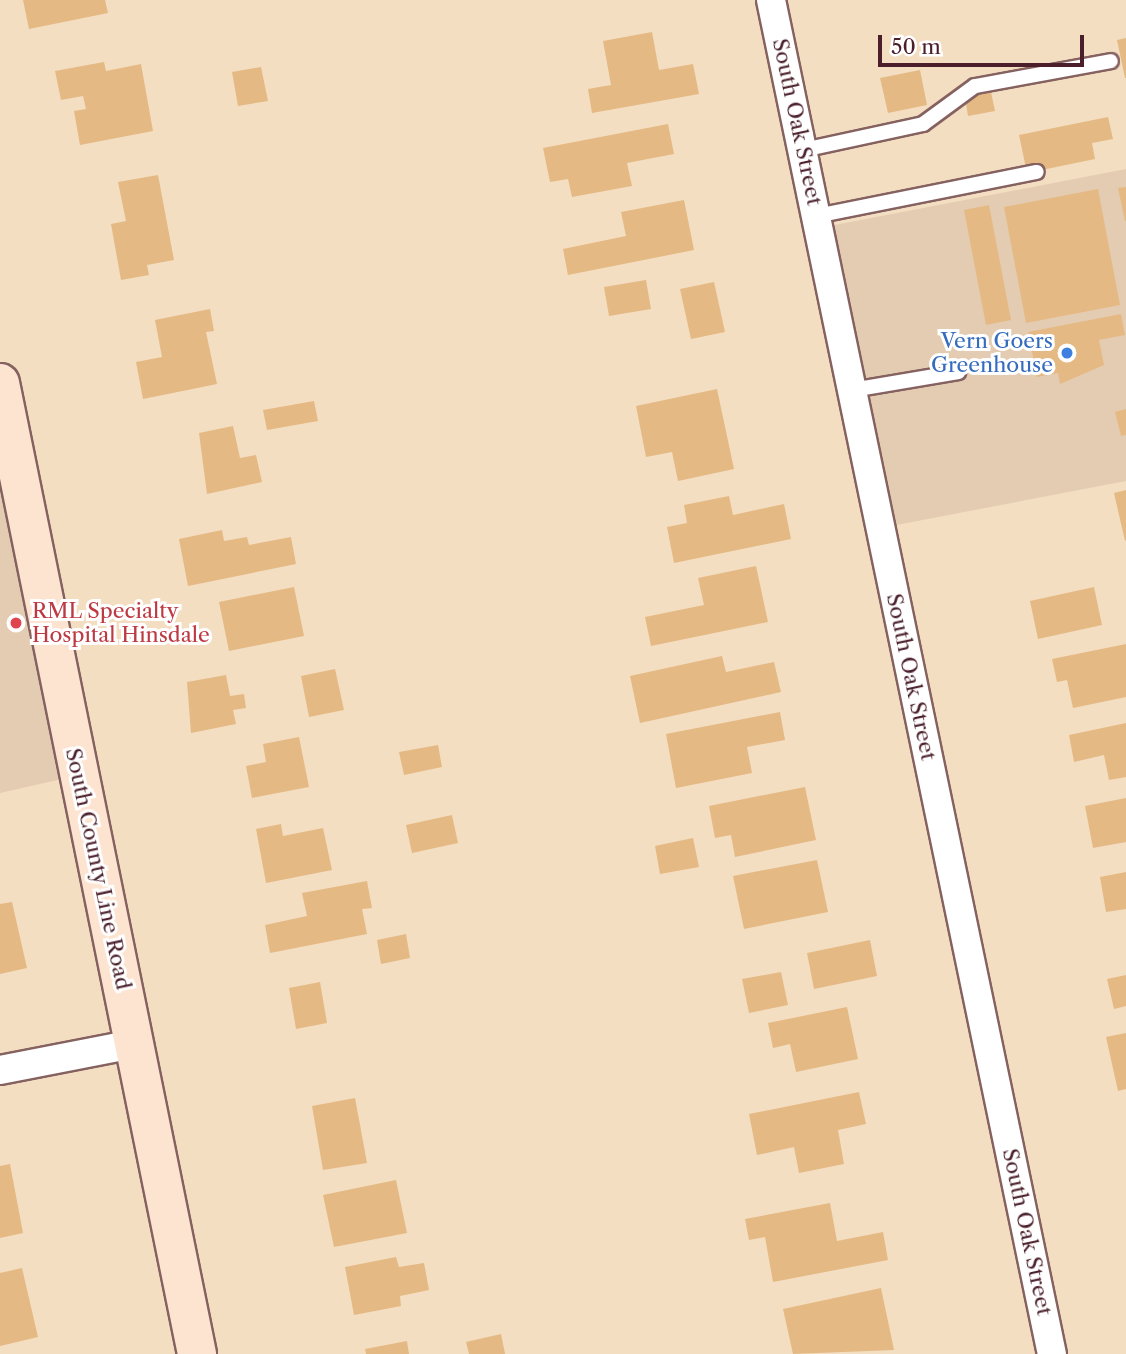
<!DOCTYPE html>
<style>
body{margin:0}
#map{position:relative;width:1126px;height:1354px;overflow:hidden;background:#f3dec2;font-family:"Libre Caslon Text",serif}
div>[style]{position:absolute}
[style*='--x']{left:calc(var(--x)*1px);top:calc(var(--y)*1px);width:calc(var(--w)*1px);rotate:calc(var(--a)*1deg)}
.built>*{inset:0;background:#e4ccb2}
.building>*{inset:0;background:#e5b983}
.roads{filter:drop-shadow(2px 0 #856260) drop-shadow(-2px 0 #856260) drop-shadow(0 2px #856260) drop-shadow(0 -2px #856260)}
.service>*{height:14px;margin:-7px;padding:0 7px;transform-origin:7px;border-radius:7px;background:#fff}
.minor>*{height:28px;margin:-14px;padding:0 14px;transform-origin:14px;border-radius:14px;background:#fff}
.secondary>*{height:38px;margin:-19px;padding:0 19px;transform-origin:19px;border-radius:19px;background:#fde4d1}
.dots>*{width:19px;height:19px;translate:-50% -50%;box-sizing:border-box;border:4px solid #fff;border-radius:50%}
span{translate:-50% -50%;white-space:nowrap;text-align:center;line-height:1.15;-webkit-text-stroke:6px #fff;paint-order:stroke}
.street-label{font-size:21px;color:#4a1f2b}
.shop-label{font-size:21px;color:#366cbe}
.right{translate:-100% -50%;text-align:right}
.health-label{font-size:21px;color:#be3a42}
.left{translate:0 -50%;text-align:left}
.scale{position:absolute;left:878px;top:35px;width:206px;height:32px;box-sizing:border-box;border:4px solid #4a1f2b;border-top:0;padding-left:9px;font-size:21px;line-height:24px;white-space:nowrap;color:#4a1f2b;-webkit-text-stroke:5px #fff;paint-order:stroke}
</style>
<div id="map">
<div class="built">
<div style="clip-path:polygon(1126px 169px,1126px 481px,886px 527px,824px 227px)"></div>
<div style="clip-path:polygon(0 467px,62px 779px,0 793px)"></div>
</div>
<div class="building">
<div style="clip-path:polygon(23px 0,105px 0,108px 13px,29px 29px)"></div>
<div style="clip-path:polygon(652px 32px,659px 70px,693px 64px,699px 94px,592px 113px,588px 89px,611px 85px,603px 41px)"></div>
<div style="clip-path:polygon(1126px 38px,1126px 78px,1125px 78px,1117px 40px)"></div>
<div style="clip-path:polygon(104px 62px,106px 71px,141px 64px,153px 131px,80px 145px,74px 111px,86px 109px,83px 96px,61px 100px,55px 71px)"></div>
<div style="clip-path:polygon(261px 67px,268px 101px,238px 106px,232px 72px)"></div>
<div style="clip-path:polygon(920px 70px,927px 105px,888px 113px,880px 78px)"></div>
<div style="clip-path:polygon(991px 92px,995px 111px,968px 116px,965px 97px)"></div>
<div style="clip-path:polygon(1108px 117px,1113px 139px,1092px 143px,1095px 159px,1027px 173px,1019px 135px)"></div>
<div style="clip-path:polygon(668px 124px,674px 154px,627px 163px,632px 186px,572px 197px,568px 179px,550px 182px,543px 148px)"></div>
<div style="clip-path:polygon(158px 175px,174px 260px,147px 265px,149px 275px,121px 280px,111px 224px,126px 221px,118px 182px)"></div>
<div style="clip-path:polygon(1126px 187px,1126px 221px,1125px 221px,1118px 188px)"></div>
<div style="clip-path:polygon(1098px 189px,1120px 305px,1026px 323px,1004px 207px)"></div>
<div style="clip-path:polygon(684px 200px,694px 250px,568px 275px,563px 249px,626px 236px,621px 212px)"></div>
<div style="clip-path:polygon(989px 205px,1011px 320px,986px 325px,964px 210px)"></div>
<div style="clip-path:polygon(646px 280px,651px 309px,609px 316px,604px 287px)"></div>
<div style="clip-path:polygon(714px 282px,725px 332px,691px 339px,680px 289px)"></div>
<div style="clip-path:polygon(210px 309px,214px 331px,206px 332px,217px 384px,143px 399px,136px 362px,162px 357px,155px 320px)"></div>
<div style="clip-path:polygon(1121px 314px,1125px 335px,1099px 340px,1104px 365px,1060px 384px,1058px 373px,1037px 377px,1028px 332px)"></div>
<div style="clip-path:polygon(717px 389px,734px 469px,678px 481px,672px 452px,646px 457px,636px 406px)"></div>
<div style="clip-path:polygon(314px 401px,318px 421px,267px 430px,263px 410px)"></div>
<div style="clip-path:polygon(1126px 409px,1126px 435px,1121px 436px,1115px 412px)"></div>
<div style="clip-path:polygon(233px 426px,240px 458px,256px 455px,262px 482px,207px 494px,199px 433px)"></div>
<div style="clip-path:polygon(1126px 490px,1126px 540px,1125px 541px,1114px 493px)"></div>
<div style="clip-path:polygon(729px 496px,733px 515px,784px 504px,791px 539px,674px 563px,667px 527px,687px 523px,684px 505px)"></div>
<div style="clip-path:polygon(222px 530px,224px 541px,247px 537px,249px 545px,291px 537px,296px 564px,188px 586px,179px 539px)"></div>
<div style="clip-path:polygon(756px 566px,768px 622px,651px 646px,645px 617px,704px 605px,698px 578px)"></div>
<div style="clip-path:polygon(294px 587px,304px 636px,229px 651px,219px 602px)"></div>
<div style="clip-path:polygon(1094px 587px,1102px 625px,1038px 639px,1030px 601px)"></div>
<div style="clip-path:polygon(1126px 644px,1126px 697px,1073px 708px,1067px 680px,1057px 682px,1052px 659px)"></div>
<div style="clip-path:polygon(722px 656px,726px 672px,774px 662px,781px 692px,640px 723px,630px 676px)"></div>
<div style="clip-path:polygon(335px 669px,344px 710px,309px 717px,301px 676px)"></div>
<div style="clip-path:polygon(226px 675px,230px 696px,244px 694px,246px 708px,233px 710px,236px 724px,191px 733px,187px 682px)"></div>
<div style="clip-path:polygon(780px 712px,785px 740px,747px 747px,752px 773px,676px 788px,666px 734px)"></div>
<div style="clip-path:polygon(1126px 723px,1126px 777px,1109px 780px,1104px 755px,1074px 762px,1069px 735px)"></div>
<div style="clip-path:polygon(299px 737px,309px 787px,252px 798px,246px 766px,266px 762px,263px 744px)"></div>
<div style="clip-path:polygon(438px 745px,442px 767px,404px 775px,399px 752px)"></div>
<div style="clip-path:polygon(805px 787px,816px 840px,735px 857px,731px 835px,715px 838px,709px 806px)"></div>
<div style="clip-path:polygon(1126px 798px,1126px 842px,1093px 848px,1085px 806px)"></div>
<div style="clip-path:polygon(452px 815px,458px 843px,412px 853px,406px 825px)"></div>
<div style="clip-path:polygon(281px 824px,283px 836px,323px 828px,332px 870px,266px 883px,256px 829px)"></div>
<div style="clip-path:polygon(693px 838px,699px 867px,660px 874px,655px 846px)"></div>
<div style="clip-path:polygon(817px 860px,828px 912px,744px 929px,733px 876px)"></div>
<div style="clip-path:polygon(1126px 872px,1126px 909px,1106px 912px,1100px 877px)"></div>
<div style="clip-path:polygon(367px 881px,372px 908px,362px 909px,367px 934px,270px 953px,265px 925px,307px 916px,302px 893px)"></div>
<div style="clip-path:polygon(12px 902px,27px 968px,0 974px,0 904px)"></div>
<div style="clip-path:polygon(406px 934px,410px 958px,381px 964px,377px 940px)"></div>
<div style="clip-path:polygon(870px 940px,877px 976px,814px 989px,807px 953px)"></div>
<div style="clip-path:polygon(781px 972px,788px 1005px,749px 1013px,742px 979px)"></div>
<div style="clip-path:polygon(1126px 975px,1126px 1006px,1114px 1009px,1107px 979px)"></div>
<div style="clip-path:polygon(320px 982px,327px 1023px,296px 1029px,289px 988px)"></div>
<div style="clip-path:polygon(847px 1007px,858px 1059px,796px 1072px,790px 1044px,773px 1048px,768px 1023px)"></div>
<div style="clip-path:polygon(1126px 1033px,1126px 1089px,1118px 1091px,1106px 1037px)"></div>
<div style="clip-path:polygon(859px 1092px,866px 1124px,838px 1130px,844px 1164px,799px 1173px,794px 1147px,757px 1155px,749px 1114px)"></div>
<div style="clip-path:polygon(355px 1098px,367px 1163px,323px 1170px,312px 1106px)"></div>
<div style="clip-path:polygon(10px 1164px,23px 1233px,0 1238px,0 1166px)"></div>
<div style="clip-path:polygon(396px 1180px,407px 1233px,334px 1247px,323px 1195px)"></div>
<div style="clip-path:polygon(830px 1203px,837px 1241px,883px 1232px,888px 1260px,773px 1282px,765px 1237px,749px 1240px,745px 1219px)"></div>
<div style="clip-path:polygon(396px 1257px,399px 1267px,424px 1263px,429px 1290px,400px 1296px,401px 1306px,354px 1315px,345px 1267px)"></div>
<div style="clip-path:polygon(22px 1268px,38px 1337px,0 1346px,0 1273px)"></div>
<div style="clip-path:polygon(881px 1288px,894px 1350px,793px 1354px,783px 1309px)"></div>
<div style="clip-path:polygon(501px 1334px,505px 1354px,469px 1354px,466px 1342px)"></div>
<div style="clip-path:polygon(407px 1341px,409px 1354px,366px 1354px,365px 1349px)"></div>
</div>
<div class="roads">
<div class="service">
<div style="--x:803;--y:150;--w:123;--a:-12.2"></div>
<div style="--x:923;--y:124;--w:64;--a:-36.2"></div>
<div style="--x:975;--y:86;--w:138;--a:-10.4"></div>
<div style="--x:816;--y:216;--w:225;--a:-11.3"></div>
<div style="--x:852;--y:390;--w:108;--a:-9.6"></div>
</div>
<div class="minor">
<div style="--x:771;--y:0;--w:1383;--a:78.28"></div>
<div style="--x:0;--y:1070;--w:136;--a:-11"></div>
</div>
<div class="secondary">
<div style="--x:0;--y:383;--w:991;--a:78.53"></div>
</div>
</div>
<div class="dots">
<div style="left:1067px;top:353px;background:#3f7fe0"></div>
<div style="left:16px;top:623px;background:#e0444e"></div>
</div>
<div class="street-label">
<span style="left:797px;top:122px;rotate:78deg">South Oak Street</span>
<span style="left:911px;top:677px;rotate:78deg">South Oak Street</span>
<span style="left:98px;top:869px;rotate:78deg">South County Line Road</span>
<span style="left:1027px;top:1232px;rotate:78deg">South Oak Street</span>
</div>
<div class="shop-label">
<span class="right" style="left:1053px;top:353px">Vern Goers<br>Greenhouse</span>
</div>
<div class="health-label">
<span class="left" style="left:32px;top:623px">RML Specialty<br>Hospital Hinsdale</span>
</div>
<div class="scale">50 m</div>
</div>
